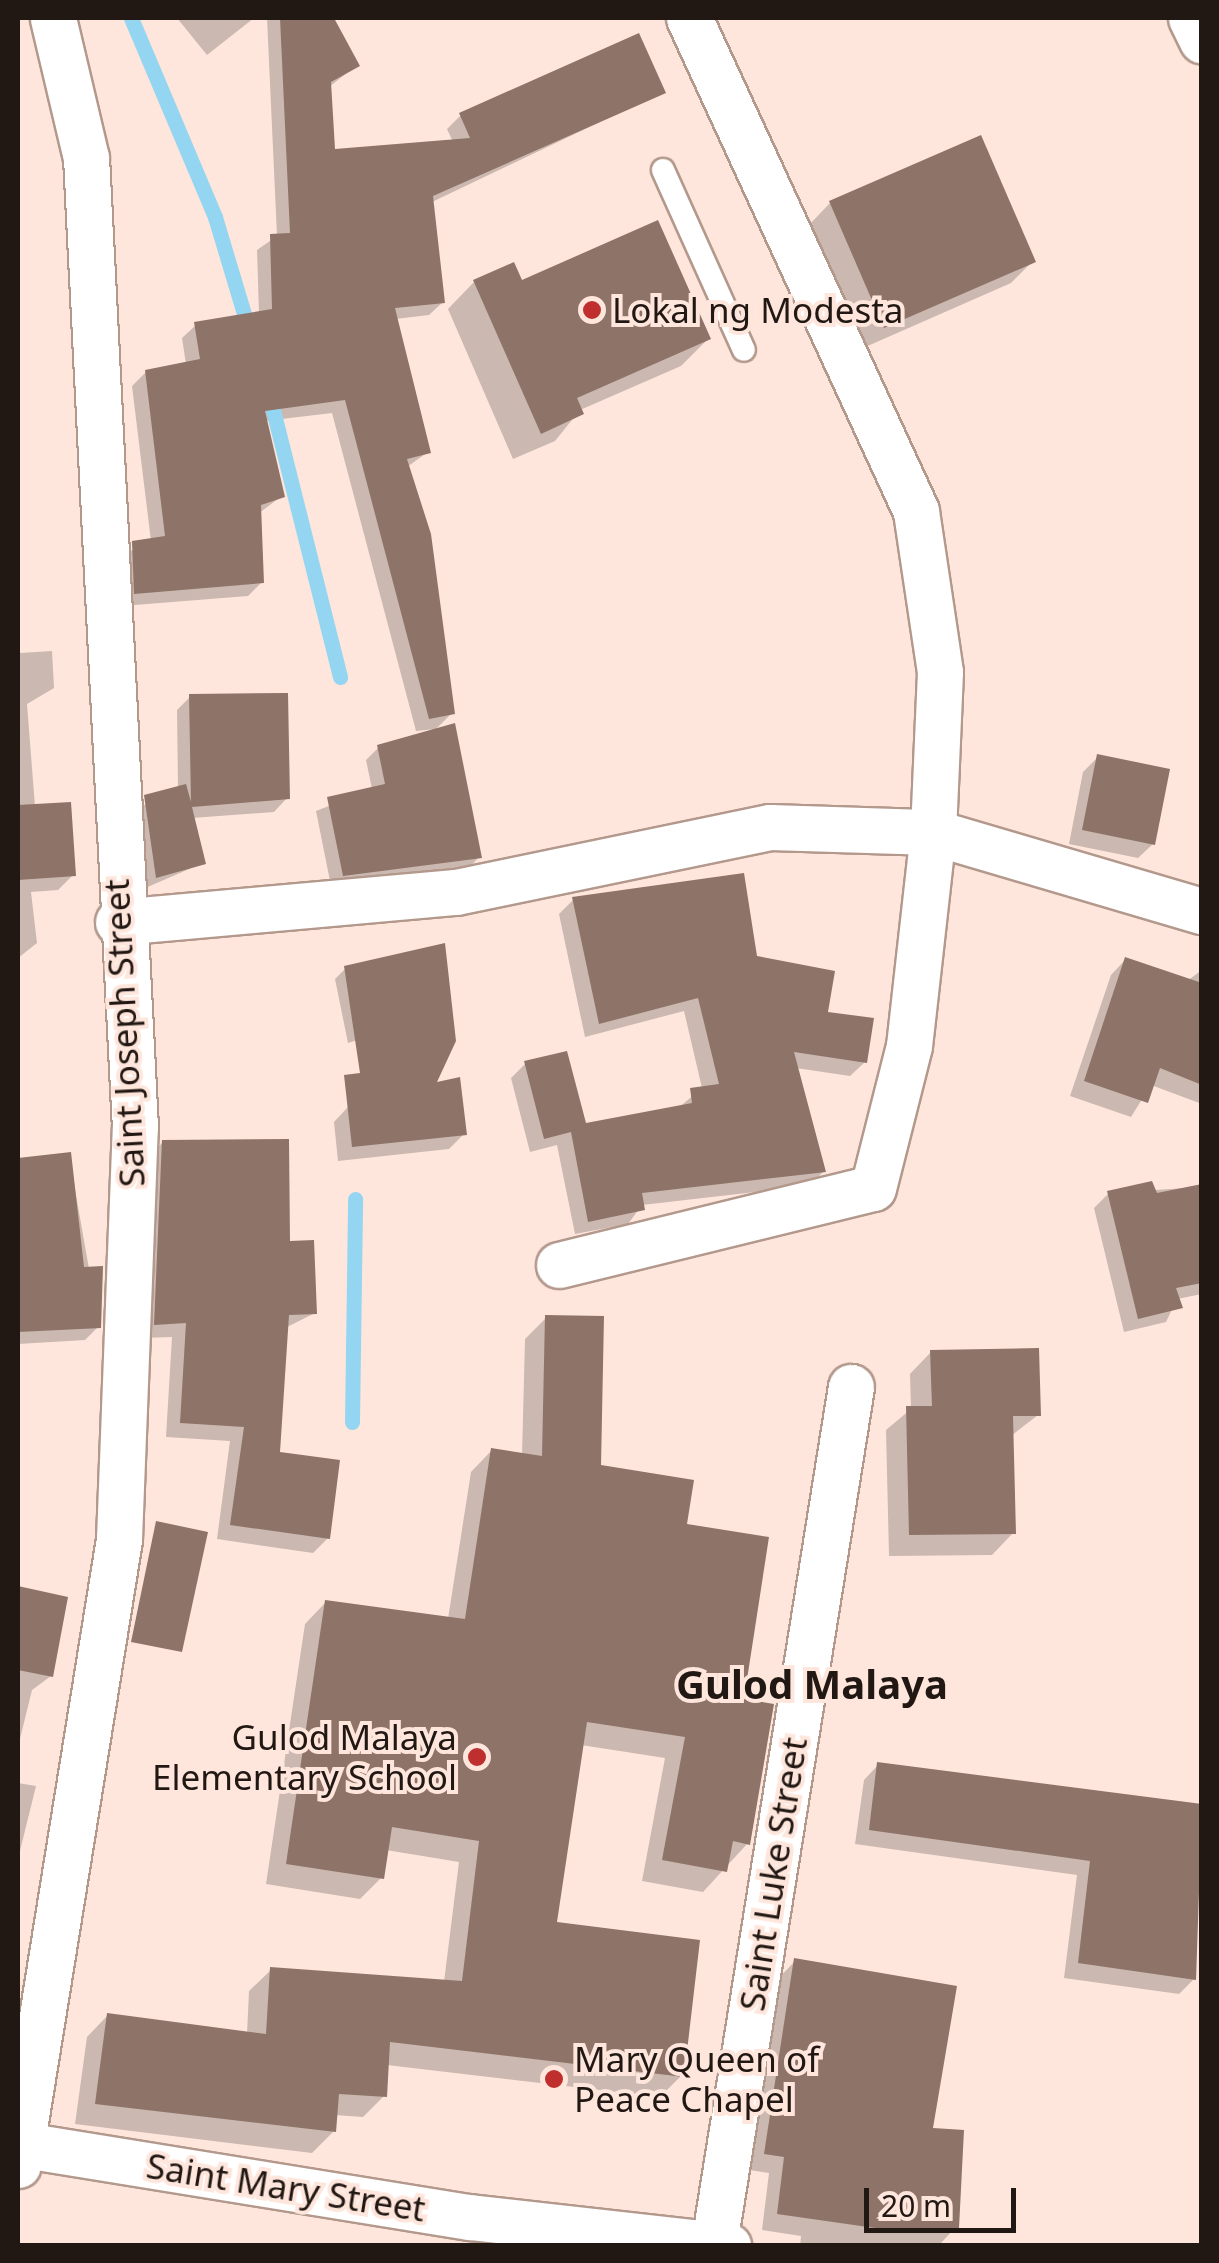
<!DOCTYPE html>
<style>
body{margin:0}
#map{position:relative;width:1219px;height:2263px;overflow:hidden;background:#fee6dc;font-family:"Noto Sans",sans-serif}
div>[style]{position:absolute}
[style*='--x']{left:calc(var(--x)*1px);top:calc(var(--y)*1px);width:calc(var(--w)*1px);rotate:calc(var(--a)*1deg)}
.shadow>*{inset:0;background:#0003}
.stream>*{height:15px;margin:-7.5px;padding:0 7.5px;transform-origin:7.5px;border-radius:7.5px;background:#94d6f1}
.building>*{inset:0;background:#8d7368}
.roads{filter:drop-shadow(2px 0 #b3988c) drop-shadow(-2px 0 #b3988c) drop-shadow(0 2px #b3988c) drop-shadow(0 -2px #b3988c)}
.service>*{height:22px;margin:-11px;padding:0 11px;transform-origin:11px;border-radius:11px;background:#fff}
.minor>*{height:45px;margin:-22.5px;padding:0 22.5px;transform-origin:22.5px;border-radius:22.5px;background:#fff}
.dots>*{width:28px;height:28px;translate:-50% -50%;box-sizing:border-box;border:5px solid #fee6dc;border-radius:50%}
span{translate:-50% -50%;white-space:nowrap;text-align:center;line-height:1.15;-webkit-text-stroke:8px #fee6dc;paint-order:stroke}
.poi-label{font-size:35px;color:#211713}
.left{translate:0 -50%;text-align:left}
.right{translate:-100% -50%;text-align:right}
.street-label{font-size:35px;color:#211713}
.quarter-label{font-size:40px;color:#211713;font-weight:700}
.frame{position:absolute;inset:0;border:20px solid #211713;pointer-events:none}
.scale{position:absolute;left:864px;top:2188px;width:152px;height:45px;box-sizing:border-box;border:5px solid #211713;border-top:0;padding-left:12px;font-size:30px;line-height:35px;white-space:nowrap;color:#211713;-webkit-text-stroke:8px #fee6dc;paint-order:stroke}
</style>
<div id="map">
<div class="shadow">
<div style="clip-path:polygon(177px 18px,254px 18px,207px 55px)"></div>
<div style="clip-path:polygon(267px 18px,331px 18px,357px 65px,329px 87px,332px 152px,453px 142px,447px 129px,460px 116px,663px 92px,432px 202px,443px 302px,429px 315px,395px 319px,428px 452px,407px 467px,452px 713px,436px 729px,416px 731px,332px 413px,265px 421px,282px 496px,259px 513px,262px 582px,248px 596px,122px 606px,119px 557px,151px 541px,132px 386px,146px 372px,186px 364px,182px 338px,196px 325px,259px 314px,257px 250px,277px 236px)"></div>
<div style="clip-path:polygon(830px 203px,1033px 261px,1011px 283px,863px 348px,809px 225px)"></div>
<div style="clip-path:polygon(474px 282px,521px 283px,708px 339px,681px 366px,580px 410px,555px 441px,513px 459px,448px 309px)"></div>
<div style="clip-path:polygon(19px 625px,20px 653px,52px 651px,54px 688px,27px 704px,35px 806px,73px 875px,58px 890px,31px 892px,37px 943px,18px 958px)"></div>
<div style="clip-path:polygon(190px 697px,287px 798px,274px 812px,192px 818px,203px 863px,143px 889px,132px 811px,178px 789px,177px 710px)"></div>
<div style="clip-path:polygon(378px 748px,479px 857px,468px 869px,331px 886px,316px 811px,372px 789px,366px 760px)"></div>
<div style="clip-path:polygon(1098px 757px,1153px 844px,1138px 858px,1069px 844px,1083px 772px)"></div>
<div style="clip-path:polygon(574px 899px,755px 958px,825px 1014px,865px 1062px,850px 1076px,796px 1068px,823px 1172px,809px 1186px,642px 1205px,628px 1224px,575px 1234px,557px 1145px,530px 1152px,511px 1078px,526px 1063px,584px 1126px,677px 1109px,702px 1088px,684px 1011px,585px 1037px,559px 914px)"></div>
<div style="clip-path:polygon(1125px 960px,1187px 981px,1202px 970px,1202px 1104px,1151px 1085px,1131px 1117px,1070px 1096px,1111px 975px)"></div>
<div style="clip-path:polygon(345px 969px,438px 1014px,348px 1043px,335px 979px)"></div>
<div style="clip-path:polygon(348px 1107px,464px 1134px,449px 1149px,338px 1161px,334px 1122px)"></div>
<div style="clip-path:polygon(163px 1142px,315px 1313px,285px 1328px,277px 1454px,328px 1538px,313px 1553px,217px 1539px,230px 1441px,166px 1437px,172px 1337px,140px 1338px,148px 1157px)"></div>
<div style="clip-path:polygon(69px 1155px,99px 1326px,85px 1340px,18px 1344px,18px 1161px)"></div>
<div style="clip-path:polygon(1202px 1187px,1202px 1294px,1177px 1299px,1166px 1322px,1124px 1332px,1094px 1208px,1109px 1193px)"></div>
<div style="clip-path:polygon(546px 1318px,599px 1467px,684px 1526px,741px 1701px,747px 1844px,703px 1892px,642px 1881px,665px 1758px,581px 1745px,554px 1925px,681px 2076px,660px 2097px,387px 2065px,385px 2095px,363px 2117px,335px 2115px,334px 2131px,312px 2153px,75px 2124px,87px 2037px,108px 2015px,247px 2034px,249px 1991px,271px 1970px,444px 1982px,459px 1862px,386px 1850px,382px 1877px,360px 1899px,266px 1884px,305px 1624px,326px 1602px,448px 1619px,471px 1472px,492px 1450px,522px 1455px,525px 1339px)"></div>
<div style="clip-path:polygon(931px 1352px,1038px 1415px,1011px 1436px,1013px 1533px,992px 1555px,889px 1556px,886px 1430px,911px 1409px,910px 1374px)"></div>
<div style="clip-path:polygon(18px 1589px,62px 1598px,51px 1676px,32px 1690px,18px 1747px)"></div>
<div style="clip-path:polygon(878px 1765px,1202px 1805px,1194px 1979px,1179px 1994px,1064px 1978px,1077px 1875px,855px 1844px,864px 1780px)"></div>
<div style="clip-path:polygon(18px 1783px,36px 1786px,18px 1859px)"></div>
<div style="clip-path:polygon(795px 1961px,930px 2130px,956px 2227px,940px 2244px,800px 2246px,801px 2236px,762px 2230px,769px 2173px,749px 2170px,779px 1978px)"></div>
</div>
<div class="stream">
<div style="--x:131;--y:18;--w:216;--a:67.1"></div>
<div style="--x:215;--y:217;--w:118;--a:73.3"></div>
<div style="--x:268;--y:390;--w:296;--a:75.9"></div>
<div style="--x:352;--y:1422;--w:223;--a:-89.2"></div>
</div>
<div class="building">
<div style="clip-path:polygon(280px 18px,334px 18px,360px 66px,331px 82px,335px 149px,470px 138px,459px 113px,639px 33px,666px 93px,433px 196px,445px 303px,395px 308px,431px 453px,407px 459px,431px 534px,455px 714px,429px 719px,345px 400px,265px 411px,285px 497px,261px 505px,264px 583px,134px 594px,132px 541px,165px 536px,145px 370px,200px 359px,194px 322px,272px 309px,270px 234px,290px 233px)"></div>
<div style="clip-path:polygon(981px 135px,1036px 262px,884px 328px,829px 201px)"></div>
<div style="clip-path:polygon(658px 220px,711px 339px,577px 398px,584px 414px,541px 434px,473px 280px,514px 262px,522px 280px)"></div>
<div style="clip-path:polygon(288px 693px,290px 799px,192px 807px,206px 864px,156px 878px,144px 795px,186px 784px,191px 802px,189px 694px)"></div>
<div style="clip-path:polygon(455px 723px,482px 858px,343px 876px,327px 797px,385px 784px,377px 745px)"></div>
<div style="clip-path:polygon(1097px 754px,1170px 769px,1155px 845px,1082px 830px)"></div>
<div style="clip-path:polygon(71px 802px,76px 876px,18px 880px,18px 805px)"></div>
<div style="clip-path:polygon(744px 873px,757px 956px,835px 971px,828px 1012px,874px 1018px,867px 1063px,794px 1052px,826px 1172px,642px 1193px,645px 1210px,588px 1222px,571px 1132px,544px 1139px,524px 1061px,567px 1051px,586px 1123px,692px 1103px,690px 1088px,719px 1084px,698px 998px,599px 1024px,572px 897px)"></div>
<div style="clip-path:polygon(445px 943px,456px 1041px,437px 1082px,460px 1077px,467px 1135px,352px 1147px,344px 1075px,360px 1073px,344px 966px)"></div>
<div style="clip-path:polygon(1125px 957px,1202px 983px,1202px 1085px,1160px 1068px,1148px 1103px,1084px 1081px)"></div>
<div style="clip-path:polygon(289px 1139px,290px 1241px,314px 1240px,317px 1314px,289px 1315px,280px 1452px,340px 1460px,330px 1539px,230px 1525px,244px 1427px,180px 1423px,186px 1323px,154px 1325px,162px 1140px)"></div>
<div style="clip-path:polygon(71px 1152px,84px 1267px,103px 1266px,101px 1328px,18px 1332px,18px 1158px)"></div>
<div style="clip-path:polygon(1152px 1181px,1157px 1193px,1202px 1184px,1202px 1283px,1176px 1288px,1183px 1308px,1138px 1319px,1107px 1191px)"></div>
<div style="clip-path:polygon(545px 1315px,604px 1316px,601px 1465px,694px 1480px,687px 1524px,769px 1537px,744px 1699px,774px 1704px,750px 1845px,733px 1841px,727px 1872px,662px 1860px,685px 1737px,587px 1722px,557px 1922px,700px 1940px,684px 2077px,390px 2042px,387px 2097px,339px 2094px,336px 2132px,95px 2104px,107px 2013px,266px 2034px,270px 1967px,462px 1981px,479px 1841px,392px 1827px,384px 1879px,286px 1864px,325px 1600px,465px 1619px,491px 1448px,542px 1456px)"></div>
<div style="clip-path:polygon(1039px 1348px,1041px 1416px,1013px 1416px,1016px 1534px,909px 1535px,906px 1406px,932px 1406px,930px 1350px)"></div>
<div style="clip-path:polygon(156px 1521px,208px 1532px,182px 1652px,131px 1642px)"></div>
<div style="clip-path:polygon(18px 1586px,68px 1597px,53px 1677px,18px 1670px)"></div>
<div style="clip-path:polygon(877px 1762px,1202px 1804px,1196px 1980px,1078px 1963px,1090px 1861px,869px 1830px)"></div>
<div style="clip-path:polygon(794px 1958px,957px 1986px,933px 2128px,964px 2130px,959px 2228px,882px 2229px,777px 2214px,784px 2157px,764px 2154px)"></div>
</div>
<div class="roads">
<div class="service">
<div style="--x:663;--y:170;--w:197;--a:65.8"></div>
</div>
<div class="minor">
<div style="--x:1191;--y:18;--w:25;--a:64"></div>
<div style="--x:118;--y:922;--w:339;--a:-5.1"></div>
<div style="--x:456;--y:892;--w:321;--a:-11.7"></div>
<div style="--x:770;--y:827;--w:163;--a:1.8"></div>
<div style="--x:933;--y:832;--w:280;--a:16.4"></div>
<div style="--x:559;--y:1265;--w:323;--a:-13.8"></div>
<div style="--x:873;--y:1188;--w:146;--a:-75.8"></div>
<div style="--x:909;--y:1046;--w:215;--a:-83.6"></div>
<div style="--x:933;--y:832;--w:160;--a:-87.5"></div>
<div style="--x:940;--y:672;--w:163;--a:-98.5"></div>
<div style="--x:916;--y:511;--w:543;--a:-114.72"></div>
<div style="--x:24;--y:2145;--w:452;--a:9.2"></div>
<div style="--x:470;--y:2217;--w:260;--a:6.4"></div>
<div style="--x:18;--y:2165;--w:634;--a:-80.83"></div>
<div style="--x:119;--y:1539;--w:411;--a:-87.8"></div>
<div style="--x:135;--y:1128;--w:971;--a:-92.89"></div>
<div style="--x:86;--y:158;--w:144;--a:-103.3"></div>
<div style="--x:714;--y:2243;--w:867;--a:-80.91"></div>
</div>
</div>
<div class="dots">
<div style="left:592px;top:310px;background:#be2f2d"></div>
<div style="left:477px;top:1757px;background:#be2f2d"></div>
<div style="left:554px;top:2079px;background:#be2f2d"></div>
</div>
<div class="poi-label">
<span class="left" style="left:612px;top:310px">Lokal ng Modesta</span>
<span class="right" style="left:457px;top:1757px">Gulod Malaya<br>Elementary School</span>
<span class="left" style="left:574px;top:2079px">Mary Queen of<br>Peace Chapel</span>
</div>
<div class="street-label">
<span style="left:124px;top:1033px;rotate:-93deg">Saint Joseph Street</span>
<span style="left:773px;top:1874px;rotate:-81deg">Saint Luke Street</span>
<span style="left:286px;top:2187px;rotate:9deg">Saint Mary Street</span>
</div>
<div class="quarter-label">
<span style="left:812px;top:1684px">Gulod Malaya</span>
</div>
<div class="frame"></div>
<div class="scale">20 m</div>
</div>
